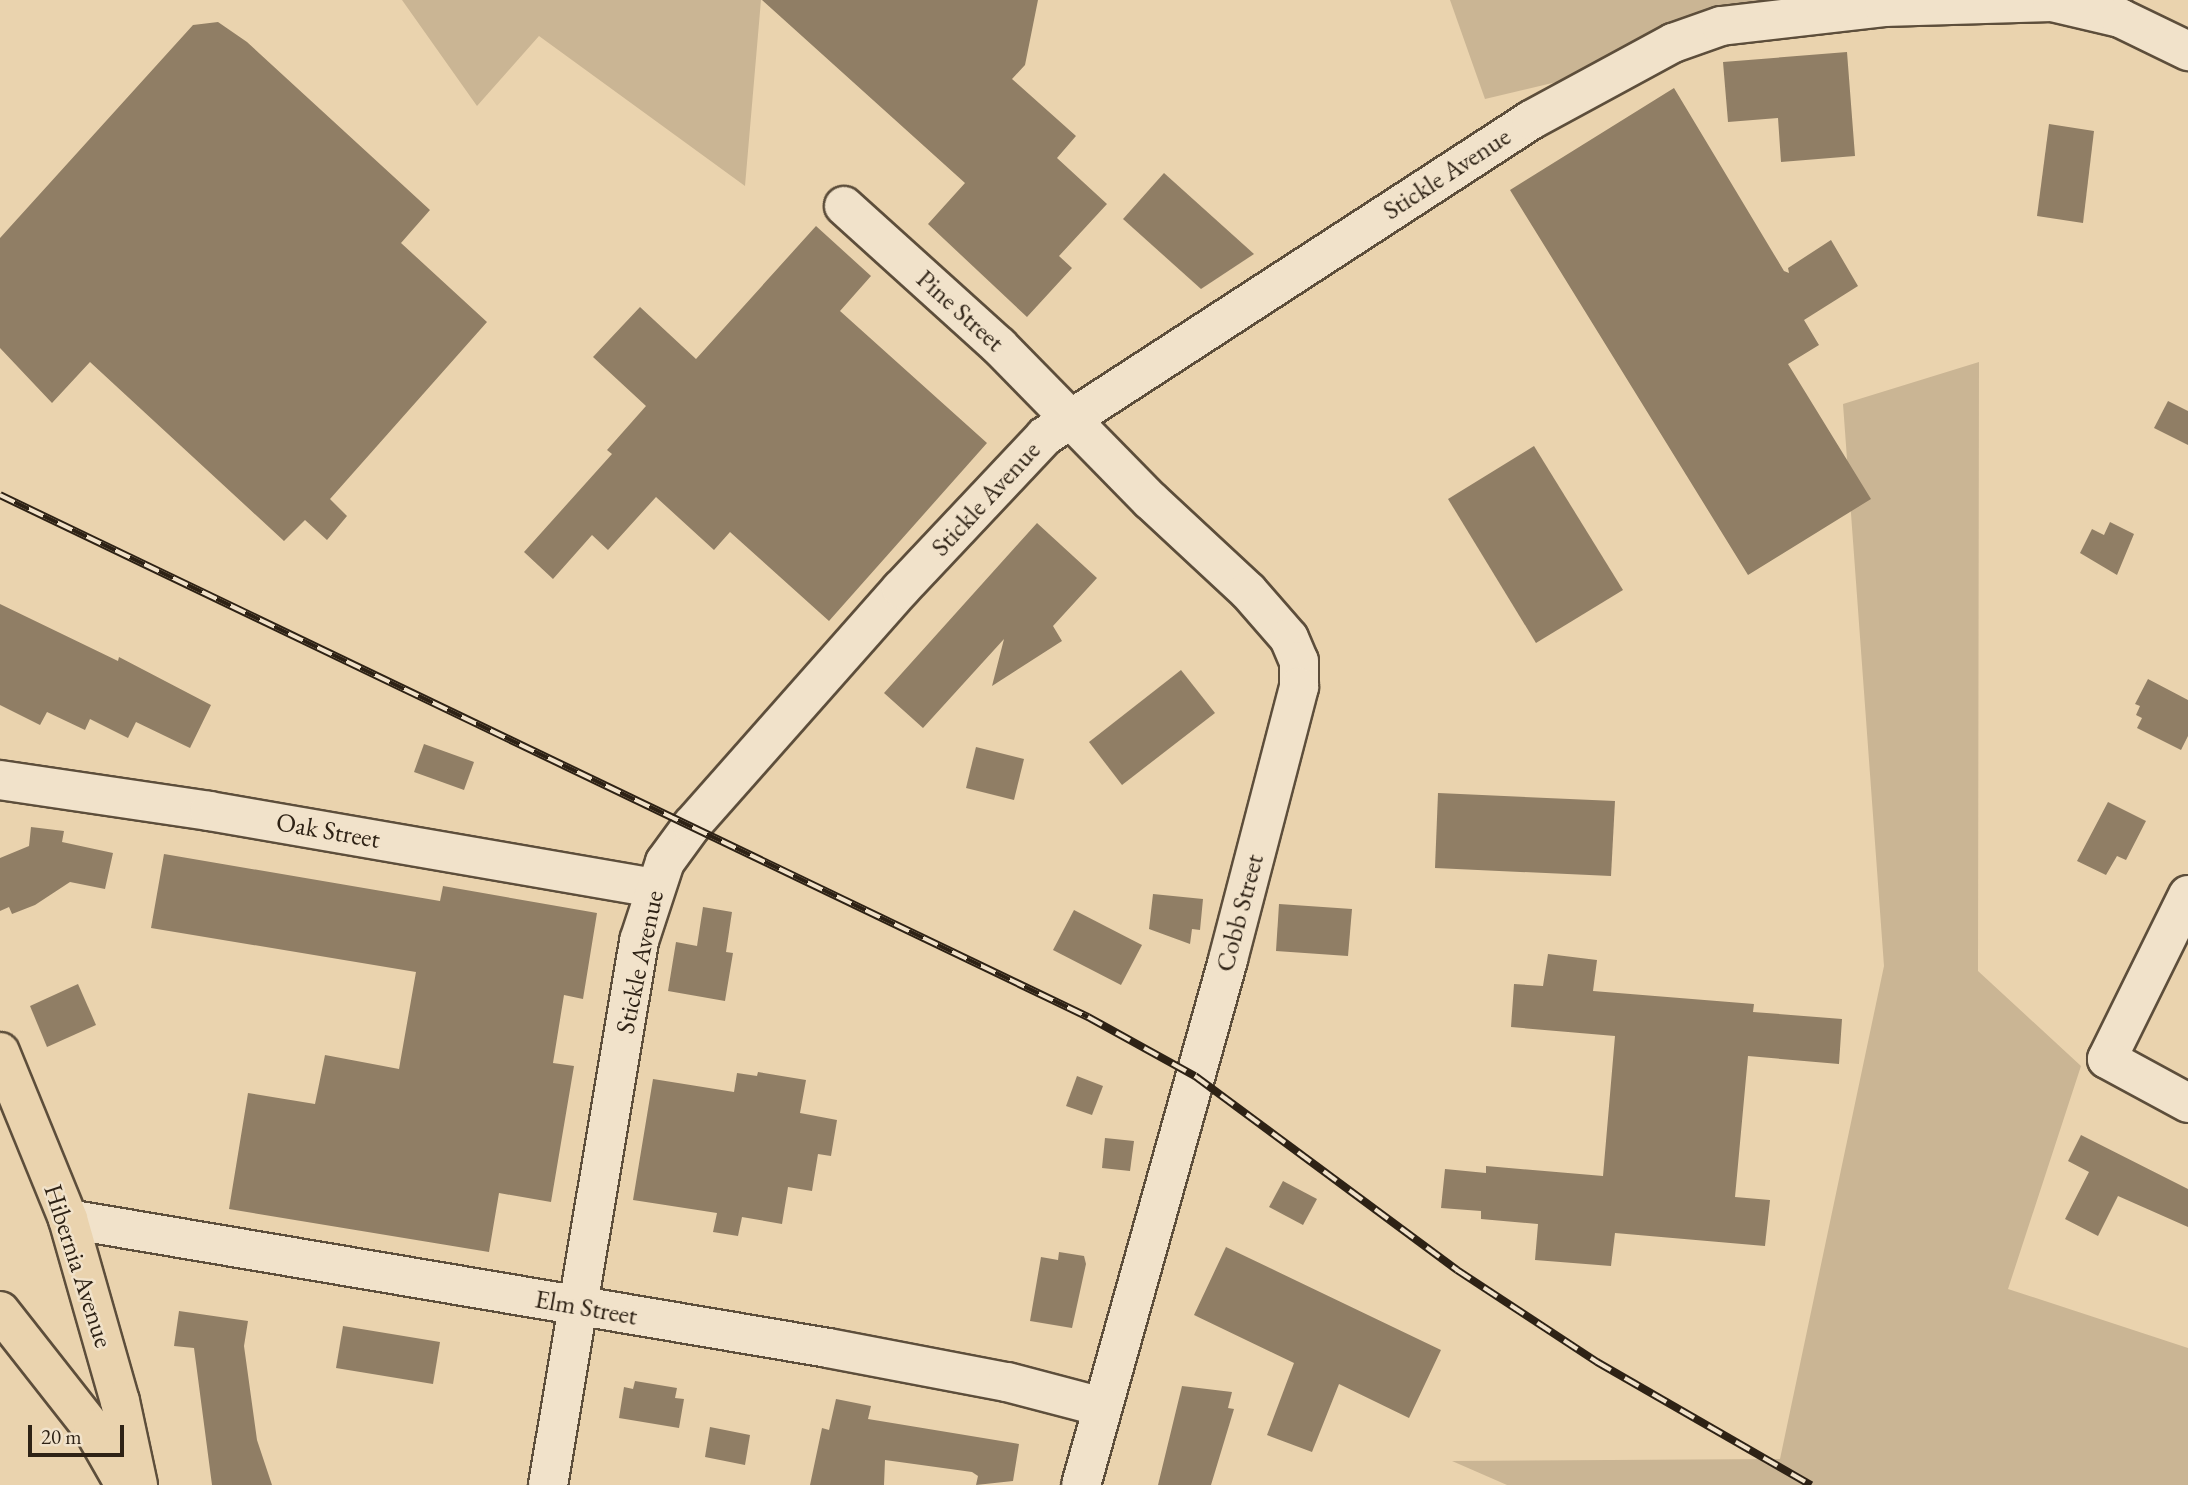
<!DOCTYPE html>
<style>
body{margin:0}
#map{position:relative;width:2188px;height:1485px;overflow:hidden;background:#ead3ae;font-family:"EB Garamond",serif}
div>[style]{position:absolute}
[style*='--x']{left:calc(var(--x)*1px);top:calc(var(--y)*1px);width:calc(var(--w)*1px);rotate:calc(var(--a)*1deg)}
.green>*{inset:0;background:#cab594}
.building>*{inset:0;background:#907e65}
.roads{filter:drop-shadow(2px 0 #5d4e3b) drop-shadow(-2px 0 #5d4e3b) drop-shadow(0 2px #5d4e3b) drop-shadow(0 -2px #5d4e3b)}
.minor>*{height:38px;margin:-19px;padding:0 19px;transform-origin:19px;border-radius:19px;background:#f1e2ca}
.major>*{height:38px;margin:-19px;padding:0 19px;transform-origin:19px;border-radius:19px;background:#ead3ae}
.rail>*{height:8px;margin-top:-4px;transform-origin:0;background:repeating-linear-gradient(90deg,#f1e2ca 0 16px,#2e2215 0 32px);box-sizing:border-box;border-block:2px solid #2e2215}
span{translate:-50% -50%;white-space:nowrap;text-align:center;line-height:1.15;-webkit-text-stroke:5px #f1e2ca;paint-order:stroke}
.street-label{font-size:26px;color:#2e2215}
.scale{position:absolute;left:28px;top:1425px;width:96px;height:32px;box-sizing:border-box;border:4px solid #2e2215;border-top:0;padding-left:9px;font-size:21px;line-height:24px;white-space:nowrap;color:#2e2215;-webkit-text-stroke:5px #f1e2ca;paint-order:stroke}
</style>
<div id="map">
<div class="green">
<div style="clip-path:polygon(402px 0,761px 0,745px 186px,539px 36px,477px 106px)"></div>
<div style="clip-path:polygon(1450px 0,1902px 0,1485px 99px)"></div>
<div style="clip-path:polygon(1979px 362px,1978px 971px,2081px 1066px,2008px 1289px,2188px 1348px,2188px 1485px,1507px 1485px,1452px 1461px,1780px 1459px,1884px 966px,1843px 404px)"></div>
</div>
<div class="building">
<div style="clip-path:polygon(762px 0,1038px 0,1025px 65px,1012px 79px,1076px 136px,1057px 158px,1107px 204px,1059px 256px,1072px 268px,1027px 317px,928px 224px,965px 183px)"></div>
<div style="clip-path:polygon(218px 22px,247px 42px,430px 210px,401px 243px,487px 322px,330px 499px,347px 516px,327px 540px,305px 520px,284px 541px,90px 362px,52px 403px,0 348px,0 238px,193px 25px)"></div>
<div style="clip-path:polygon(1847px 52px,1855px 156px,1781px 162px,1778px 118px,1728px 122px,1723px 62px)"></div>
<div style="clip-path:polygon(1674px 88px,1784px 271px,1789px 273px,1788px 268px,1831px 240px,1858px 286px,1804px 320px,1819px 345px,1788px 364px,1871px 499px,1748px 575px,1510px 190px)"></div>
<div style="clip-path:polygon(2049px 124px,2094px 131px,2083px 223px,2037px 216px)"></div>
<div style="clip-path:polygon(1164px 173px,1254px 254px,1201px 289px,1123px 219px)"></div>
<div style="clip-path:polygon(816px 226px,871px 276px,840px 311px,987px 443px,829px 621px,730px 532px,714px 550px,656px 497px,608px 550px,592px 535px,553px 579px,524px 552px,612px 454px,607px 450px,646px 406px,593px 357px,640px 307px,696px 359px)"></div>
<div style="clip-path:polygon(2168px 401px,2188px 411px,2188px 445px,2154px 428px)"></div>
<div style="clip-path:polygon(1534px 446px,1623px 590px,1536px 643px,1448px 499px)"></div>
<div style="clip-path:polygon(2110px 522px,2134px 534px,2117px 575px,2080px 553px,2092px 529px,2104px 535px)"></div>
<div style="clip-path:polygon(1037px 523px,1097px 578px,1053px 626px,1062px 641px,992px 686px,1004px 639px,923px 728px,884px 693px)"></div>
<div style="clip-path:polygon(0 604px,118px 661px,119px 657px,211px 705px,190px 748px,136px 722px,128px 738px,90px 719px,85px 730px,47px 712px,40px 725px,0 705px)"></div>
<div style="clip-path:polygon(1181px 670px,1215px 713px,1122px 785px,1089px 742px)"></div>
<div style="clip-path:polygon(2148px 679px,2188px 700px,2188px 736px,2181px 750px,2137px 728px,2142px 718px,2136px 715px,2140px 706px,2135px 704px)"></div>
<div style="clip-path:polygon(424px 744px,474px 762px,464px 790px,414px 772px)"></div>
<div style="clip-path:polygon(976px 747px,1024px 759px,1014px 800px,966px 788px)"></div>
<div style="clip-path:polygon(1438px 793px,1615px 801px,1611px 876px,1435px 868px)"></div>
<div style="clip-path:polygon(2108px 802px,2146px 821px,2126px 860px,2117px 856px,2106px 875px,2077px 861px)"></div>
<div style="clip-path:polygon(31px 827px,64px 831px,62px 842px,113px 853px,105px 889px,70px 882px,35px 905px,12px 914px,9px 907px,0 911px,0 858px,29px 846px)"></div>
<div style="clip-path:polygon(164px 854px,440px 901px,443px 886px,597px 913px,583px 999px,564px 995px,553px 1063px,574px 1066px,551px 1202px,499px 1193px,489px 1252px,229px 1209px,248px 1093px,315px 1104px,325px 1055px,399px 1069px,416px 972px,151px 928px)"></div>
<div style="clip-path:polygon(1153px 894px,1203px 899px,1200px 930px,1192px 929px,1190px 944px,1149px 929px)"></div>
<div style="clip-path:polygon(1279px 904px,1352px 909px,1348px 956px,1276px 951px)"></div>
<div style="clip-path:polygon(703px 907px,732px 912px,726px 952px,733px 953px,725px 1001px,668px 991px,676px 942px,697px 946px)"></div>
<div style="clip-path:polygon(1074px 910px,1142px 945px,1121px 985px,1053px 950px)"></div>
<div style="clip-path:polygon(1548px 954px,1597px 960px,1593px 991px,1754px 1004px,1753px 1012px,1842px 1019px,1839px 1064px,1748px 1056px,1735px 1197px,1770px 1200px,1765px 1246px,1615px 1233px,1611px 1266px,1535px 1260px,1538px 1224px,1481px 1219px,1481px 1211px,1441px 1208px,1445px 1169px,1486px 1173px,1486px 1166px,1603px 1176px,1615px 1036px,1511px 1027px,1514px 984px,1543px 986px)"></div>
<div style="clip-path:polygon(78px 984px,96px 1025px,47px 1047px,30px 1006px)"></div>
<div style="clip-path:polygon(758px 1072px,806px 1080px,800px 1113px,837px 1120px,831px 1156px,818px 1154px,812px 1191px,788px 1187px,782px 1224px,742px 1217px,738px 1236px,713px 1232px,717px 1213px,633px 1200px,653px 1079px,734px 1092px,737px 1073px,757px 1076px)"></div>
<div style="clip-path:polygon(1077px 1076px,1103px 1086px,1092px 1115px,1066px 1106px)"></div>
<div style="clip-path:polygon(2081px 1135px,2188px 1189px,2188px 1227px,2118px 1196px,2098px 1236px,2065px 1219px,2089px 1172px,2068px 1161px)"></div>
<div style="clip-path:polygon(1105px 1138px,1134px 1141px,1130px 1171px,1102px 1168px)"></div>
<div style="clip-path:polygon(1283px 1181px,1317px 1199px,1303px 1225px,1269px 1207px)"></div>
<div style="clip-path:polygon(1226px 1247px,1441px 1350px,1409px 1418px,1339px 1384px,1312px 1452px,1267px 1435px,1294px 1363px,1194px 1315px)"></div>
<div style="clip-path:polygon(1059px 1252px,1084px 1256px,1086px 1264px,1072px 1328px,1030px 1321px,1041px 1257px,1058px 1260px)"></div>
<div style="clip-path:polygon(179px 1311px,248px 1321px,244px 1346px,257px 1440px,272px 1485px,212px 1485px,194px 1348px,174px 1346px)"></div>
<div style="clip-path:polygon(343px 1326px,440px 1342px,433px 1384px,336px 1368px)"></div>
<div style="clip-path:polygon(635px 1381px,677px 1388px,675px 1398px,684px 1399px,679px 1428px,619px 1418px,624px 1387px,633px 1389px)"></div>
<div style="clip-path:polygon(1182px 1386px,1232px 1392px,1228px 1408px,1234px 1409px,1211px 1485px,1158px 1485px)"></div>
<div style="clip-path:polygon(836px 1399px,871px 1406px,868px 1419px,1019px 1444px,1013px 1481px,976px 1485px,978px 1476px,972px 1472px,885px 1460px,884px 1485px,810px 1485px,822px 1428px,829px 1430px)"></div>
<div style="clip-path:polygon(710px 1427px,750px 1435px,745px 1465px,705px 1457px)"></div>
</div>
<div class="roads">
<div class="minor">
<div style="--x:844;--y:206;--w:209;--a:42.1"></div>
<div style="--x:999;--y:346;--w:216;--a:45.6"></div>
<div style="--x:1150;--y:500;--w:134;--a:42.9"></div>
<div style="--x:1248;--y:591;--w:62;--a:48.9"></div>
<div style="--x:1289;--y:638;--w:25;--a:67"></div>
<div style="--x:1299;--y:661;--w:26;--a:90"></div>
<div style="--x:1299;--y:687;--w:282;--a:104.6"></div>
<div style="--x:1228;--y:960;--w:545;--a:105.64"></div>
<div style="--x:0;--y:780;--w:211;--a:8.4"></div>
<div style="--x:209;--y:811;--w:452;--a:9.8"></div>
<div style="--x:2188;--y:895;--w:183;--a:116.3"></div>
<div style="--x:2107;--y:1059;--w:92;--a:28.5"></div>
<div style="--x:68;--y:1219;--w:771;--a:9.63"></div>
<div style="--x:828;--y:1348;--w:182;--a:10.8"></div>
<div style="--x:1007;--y:1382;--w:98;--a:14.7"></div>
<div style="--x:548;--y:1485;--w:552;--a:-80.5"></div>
<div style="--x:639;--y:941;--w:83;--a:-71.8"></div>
<div style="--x:665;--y:862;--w:46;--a:-53.9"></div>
<div style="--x:692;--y:825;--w:315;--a:-48.5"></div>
<div style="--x:901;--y:589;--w:210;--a:-46.7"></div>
<div style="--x:1045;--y:436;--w:580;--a:-33.03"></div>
<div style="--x:1531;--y:120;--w:162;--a:-28.5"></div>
<div style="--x:1673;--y:43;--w:51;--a:-19.5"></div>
<div style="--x:1721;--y:26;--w:164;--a:-6.6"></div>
<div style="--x:1884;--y:7;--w:168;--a:-1.7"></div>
<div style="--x:2052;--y:2;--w:70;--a:13.2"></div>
<div style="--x:2120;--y:18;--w:76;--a:25.9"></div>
</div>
<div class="major">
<div style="--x:0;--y:1052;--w:180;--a:67.8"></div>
<div style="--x:68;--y:1219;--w:189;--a:74.1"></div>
<div style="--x:120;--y:1401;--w:86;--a:77.9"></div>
<div style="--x:0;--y:1311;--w:150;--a:51.8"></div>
<div style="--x:93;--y:1429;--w:64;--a:60.3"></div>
</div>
</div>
<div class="rail">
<div style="--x:0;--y:495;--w:1207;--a:25.63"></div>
<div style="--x:1088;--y:1017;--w:122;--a:28.9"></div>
<div style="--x:1195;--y:1076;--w:326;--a:36.5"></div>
<div style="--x:1457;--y:1270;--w:168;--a:33.3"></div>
<div style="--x:1597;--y:1362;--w:247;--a:29.9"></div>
</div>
<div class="street-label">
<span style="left:1447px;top:174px;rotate:-33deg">Stickle Avenue</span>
<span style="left:960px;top:311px;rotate:42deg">Pine Street</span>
<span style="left:986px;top:499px;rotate:-47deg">Stickle Avenue</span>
<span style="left:328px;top:831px;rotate:10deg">Oak Street</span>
<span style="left:1240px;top:913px;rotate:-75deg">Cobb Street</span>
<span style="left:640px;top:962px;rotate:-78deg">Stickle Avenue</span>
<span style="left:78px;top:1266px;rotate:72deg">Hibernia Avenue</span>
<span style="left:586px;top:1308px;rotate:10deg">Elm Street</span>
</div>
<div class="scale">20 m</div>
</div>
